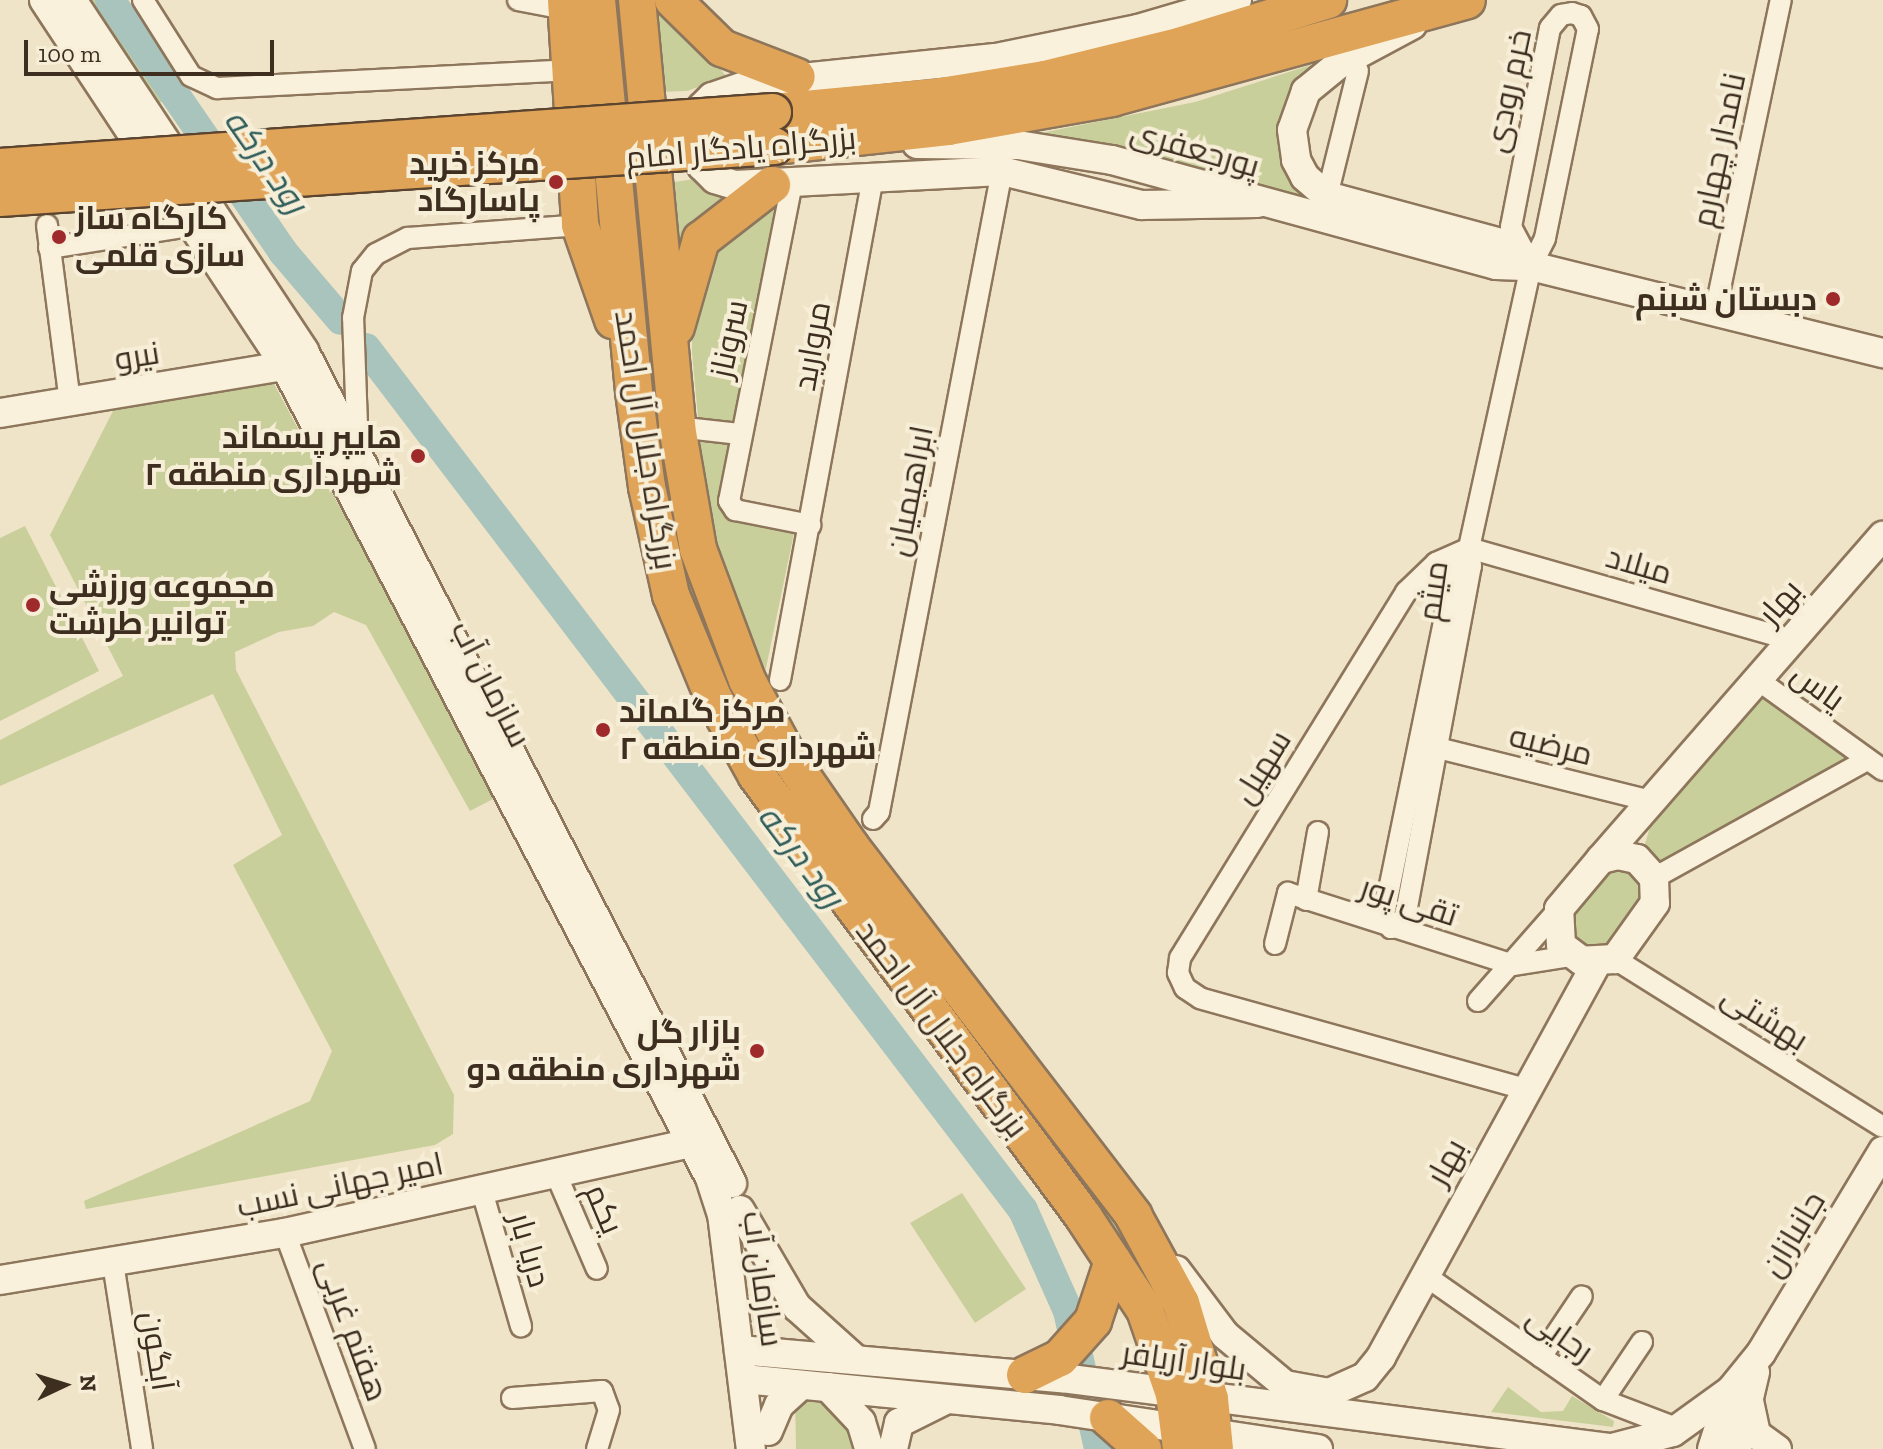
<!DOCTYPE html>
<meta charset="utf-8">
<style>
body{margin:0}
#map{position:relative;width:1883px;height:1449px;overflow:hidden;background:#f0e4c8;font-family:"Zilla Slab",Cairo,serif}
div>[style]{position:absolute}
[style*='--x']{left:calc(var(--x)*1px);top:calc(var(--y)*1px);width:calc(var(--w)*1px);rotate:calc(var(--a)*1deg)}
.green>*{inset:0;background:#c9cf9b}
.river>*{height:30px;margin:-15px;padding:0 15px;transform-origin:15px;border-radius:15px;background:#a9c4bc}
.roads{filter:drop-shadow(2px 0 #8d765c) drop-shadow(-2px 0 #8d765c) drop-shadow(0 2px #8d765c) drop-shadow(0 -2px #8d765c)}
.street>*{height:20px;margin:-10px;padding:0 10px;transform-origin:10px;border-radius:10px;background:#faf1dc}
.secondary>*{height:28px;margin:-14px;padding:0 14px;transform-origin:14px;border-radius:14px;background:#faf1dc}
.highway>*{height:36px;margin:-18px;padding:0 18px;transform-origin:18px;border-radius:18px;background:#e0a458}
.bridges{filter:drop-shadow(2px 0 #5b4430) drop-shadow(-2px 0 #5b4430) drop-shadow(0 2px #5b4430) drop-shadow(0 -2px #5b4430)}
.highway-bridge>*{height:36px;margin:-18px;padding:0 18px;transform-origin:18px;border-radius:18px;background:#e0a458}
.dots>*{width:22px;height:22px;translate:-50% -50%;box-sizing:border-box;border:4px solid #f7eed8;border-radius:50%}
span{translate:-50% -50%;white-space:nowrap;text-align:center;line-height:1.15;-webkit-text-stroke:8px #f7eed8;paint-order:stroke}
.street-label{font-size:32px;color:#3d2e20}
.poi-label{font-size:32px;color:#3d2e20;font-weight:700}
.right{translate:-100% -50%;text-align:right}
.left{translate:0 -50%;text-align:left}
.water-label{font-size:34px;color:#2f5d5a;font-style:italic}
.north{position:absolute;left:24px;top:1345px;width:80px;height:80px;-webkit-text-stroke:6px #f7eed8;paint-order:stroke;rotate:86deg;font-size:22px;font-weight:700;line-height:32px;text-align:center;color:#3d2e20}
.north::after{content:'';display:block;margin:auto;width:28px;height:36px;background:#3d2e20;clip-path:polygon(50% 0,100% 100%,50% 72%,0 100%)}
.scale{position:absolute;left:24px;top:40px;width:250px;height:36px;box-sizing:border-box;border:4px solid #3d2e20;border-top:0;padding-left:10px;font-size:24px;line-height:28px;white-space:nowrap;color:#3d2e20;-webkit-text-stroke:6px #f7eed8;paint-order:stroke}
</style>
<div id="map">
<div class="green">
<div style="clip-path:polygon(87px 0,104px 0,167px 99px,156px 105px)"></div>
<div style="clip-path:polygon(613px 0,626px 0,719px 647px,1120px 1227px,1151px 1277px,1180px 1348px,888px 938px,728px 702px,673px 551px,659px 464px)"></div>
<div style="clip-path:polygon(650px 0,660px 0,727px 77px,687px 91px,658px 92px)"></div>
<div style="clip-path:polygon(1317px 63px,1301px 80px,1303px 202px,1042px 139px,1041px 133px,1195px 102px)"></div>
<div style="clip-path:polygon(700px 178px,716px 195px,737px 202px,673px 297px,669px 183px)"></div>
<div style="clip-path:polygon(779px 203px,723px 496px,728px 521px,794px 533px,765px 673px,708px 525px,692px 353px,692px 292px,703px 258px,743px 218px)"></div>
<div style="clip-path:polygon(271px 378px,495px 798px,470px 811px,366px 625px,334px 612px,313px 626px,279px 632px,235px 652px,236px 670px,454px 1095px,453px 1134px,435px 1145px,86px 1209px,84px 1201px,310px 1101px,332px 1051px,233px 865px,282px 835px,213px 694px,0 786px,0 740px,123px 676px,50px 535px,115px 407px)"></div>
<div style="clip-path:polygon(25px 526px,99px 671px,0 721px,0 538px)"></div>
<div style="clip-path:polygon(1761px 692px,1854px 759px,1658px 869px,1644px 847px,1653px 817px)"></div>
<div style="clip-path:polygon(1628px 868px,1638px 875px,1646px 897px,1611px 950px,1585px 954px,1563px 919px,1602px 870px)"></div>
<div style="clip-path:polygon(962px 1193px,1026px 1289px,975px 1323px,910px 1223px)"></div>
<div style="clip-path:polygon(1508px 1387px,1541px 1412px,1563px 1411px,1572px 1396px,1614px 1421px,1613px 1427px,1491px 1412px)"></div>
<div style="clip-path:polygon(821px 1395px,855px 1434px,858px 1449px,796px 1449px,795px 1397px)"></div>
</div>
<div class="river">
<div style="--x:110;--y:0;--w:306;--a:55.5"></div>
<div style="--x:283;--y:252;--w:89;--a:49.5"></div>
<div style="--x:366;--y:348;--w:1084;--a:52.69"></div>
<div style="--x:1023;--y:1210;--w:111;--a:66"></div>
<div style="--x:1068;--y:1311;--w:141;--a:77.3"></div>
</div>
<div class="roads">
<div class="street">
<div style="--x:143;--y:0;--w:90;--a:57.7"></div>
<div style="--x:191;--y:76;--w:29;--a:25"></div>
<div style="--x:217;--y:88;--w:352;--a:-2.9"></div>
<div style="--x:518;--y:0;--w:48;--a:10.8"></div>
<div style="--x:792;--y:183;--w:324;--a:101.2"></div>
<div style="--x:729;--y:501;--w:11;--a:56"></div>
<div style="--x:735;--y:510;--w:77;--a:11.2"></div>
<div style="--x:1327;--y:196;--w:129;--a:-76.1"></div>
<div style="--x:47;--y:225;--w:177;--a:82.6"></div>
<div style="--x:49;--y:248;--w:143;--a:-8.9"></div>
<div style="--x:1715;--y:312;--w:319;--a:-78.1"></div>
<div style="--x:677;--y:427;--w:62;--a:6.4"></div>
<div style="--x:358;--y:452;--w:134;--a:-92.1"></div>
<div style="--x:353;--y:318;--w:48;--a:-79.2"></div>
<div style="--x:362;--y:271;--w:22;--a:-51"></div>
<div style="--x:376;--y:254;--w:36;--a:-27"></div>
<div style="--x:408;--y:238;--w:172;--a:-4.3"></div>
<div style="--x:1469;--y:548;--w:336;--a:15.9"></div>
<div style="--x:780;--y:680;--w:512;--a:-79.52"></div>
<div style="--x:1758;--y:680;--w:154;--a:35.8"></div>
<div style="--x:1426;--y:745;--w:232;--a:14"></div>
<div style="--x:873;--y:819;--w:9;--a:-49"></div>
<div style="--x:879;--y:812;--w:653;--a:-79.14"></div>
<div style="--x:1654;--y:878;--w:244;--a:-29"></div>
<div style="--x:1306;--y:900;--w:69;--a:-80"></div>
<div style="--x:1391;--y:928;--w:16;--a:-117"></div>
<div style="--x:1384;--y:914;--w:359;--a:-78.4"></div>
<div style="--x:1456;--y:562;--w:19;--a:-47"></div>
<div style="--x:1391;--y:928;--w:17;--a:-36"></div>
<div style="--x:1405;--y:918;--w:358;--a:-79.4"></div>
<div style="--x:1471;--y:566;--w:18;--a:-96"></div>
<div style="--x:1275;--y:944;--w:53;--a:-75.7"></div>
<div style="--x:1288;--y:893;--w:236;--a:17.7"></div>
<div style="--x:1513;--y:965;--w:59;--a:-8.8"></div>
<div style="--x:1615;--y:959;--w:316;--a:32.1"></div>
<div style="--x:1478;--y:1001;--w:123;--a:-48.6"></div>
<div style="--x:1525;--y:1089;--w:337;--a:-164.4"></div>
<div style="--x:1200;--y:998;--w:18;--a:-146"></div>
<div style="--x:1185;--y:988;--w:17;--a:-115"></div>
<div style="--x:1178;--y:973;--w:15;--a:-82"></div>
<div style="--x:1180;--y:958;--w:430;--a:-58.3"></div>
<div style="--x:1406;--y:592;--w:42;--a:-44"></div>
<div style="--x:1436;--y:563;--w:36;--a:-24"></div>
<div style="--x:1469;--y:548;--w:289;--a:-77.6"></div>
<div style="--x:1531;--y:266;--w:31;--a:-63"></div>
<div style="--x:1545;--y:238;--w:213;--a:-78.4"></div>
<div style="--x:1588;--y:29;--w:15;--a:-118"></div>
<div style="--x:1581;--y:16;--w:9;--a:-162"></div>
<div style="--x:1572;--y:13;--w:11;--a:170"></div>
<div style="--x:1561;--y:15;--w:17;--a:130"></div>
<div style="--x:1550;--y:28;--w:203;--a:101.1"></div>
<div style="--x:1511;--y:227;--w:32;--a:62"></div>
<div style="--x:556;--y:1174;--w:103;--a:66.7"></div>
<div style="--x:482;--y:1191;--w:141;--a:73.9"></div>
<div style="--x:285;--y:1233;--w:230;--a:69.7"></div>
<div style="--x:113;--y:1263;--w:188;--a:81.1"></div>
<div style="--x:1423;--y:1274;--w:220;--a:35"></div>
<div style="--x:1603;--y:1400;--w:73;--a:20.9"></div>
<div style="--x:1541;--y:1357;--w:73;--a:-56.1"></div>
<div style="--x:512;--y:1398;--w:90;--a:-4.4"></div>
<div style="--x:602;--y:1391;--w:20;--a:70"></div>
<div style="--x:609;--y:1410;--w:41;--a:107.1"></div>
<div style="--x:1603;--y:1400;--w:70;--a:-56.1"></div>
</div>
<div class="secondary">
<div style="--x:44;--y:0;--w:438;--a:56.6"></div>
<div style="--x:285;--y:366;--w:916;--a:62.37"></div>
<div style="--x:710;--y:1178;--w:38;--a:72"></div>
<div style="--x:722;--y:1214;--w:237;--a:83"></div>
<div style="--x:72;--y:0;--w:421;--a:56.5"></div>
<div style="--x:304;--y:351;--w:936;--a:62.78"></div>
<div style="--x:1237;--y:0;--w:103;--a:163.7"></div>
<div style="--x:1138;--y:29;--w:146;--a:168.5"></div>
<div style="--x:995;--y:58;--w:243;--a:174.1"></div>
<div style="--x:753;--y:83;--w:43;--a:161.1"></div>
<div style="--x:712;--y:97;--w:14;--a:135"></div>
<div style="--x:702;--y:107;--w:33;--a:110"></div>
<div style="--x:691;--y:138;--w:30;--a:69"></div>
<div style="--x:702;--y:166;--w:18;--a:45"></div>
<div style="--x:715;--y:179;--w:21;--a:17"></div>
<div style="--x:735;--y:185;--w:267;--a:-3"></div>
<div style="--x:1002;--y:171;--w:144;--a:13.7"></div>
<div style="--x:1142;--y:205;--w:115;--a:-1"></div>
<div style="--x:1412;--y:25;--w:83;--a:151.9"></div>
<div style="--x:1339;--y:64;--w:43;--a:140.7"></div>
<div style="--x:1306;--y:91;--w:41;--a:109.7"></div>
<div style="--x:1292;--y:130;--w:30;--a:82"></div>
<div style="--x:1296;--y:160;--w:19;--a:62"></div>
<div style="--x:1305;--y:177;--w:29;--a:41"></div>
<div style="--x:1327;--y:196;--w:184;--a:15.1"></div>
<div style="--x:1505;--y:244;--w:34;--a:40"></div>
<div style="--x:917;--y:144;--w:101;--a:0.6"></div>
<div style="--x:1018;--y:145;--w:95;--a:9.1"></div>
<div style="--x:1112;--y:160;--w:398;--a:15.3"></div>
<div style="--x:1496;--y:265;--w:35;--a:2"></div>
<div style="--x:1531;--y:266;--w:363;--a:13.9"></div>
<div style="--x:0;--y:413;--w:289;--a:-9.4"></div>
<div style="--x:1618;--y:855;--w:19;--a:12"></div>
<div style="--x:1637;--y:859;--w:25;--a:48"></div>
<div style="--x:1654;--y:878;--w:25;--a:88"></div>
<div style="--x:1655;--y:903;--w:69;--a:125.5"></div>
<div style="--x:1615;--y:959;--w:33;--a:177"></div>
<div style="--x:1582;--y:961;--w:26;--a:-143"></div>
<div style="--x:1561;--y:945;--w:36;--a:-93"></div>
<div style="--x:1559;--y:909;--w:65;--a:-50"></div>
<div style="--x:1601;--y:859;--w:17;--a:-13"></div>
<div style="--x:1601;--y:859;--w:429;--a:-48.9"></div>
<div style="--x:740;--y:1210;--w:113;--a:59.6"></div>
<div style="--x:797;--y:1307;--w:79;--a:41.9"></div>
<div style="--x:1176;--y:1270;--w:81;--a:53"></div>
<div style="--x:1225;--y:1335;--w:78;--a:39.8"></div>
<div style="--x:1285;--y:1385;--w:45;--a:10.3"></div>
<div style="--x:1329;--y:1393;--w:39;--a:-24"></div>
<div style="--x:1365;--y:1377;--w:26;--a:-51"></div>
<div style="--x:1381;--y:1357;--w:449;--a:-61.3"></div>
<div style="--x:0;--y:1280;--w:289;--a:-9.4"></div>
<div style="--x:285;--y:1233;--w:430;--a:-12.5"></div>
<div style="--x:739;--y:1350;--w:324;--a:5"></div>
<div style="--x:1062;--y:1378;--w:561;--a:7.28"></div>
<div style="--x:744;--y:1379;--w:317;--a:5.6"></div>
<div style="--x:1059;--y:1410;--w:262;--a:8.6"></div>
<div style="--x:828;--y:1387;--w:48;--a:46.7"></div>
<div style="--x:861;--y:1422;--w:28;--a:73"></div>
<div style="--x:1749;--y:1401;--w:34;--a:78"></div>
<div style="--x:1756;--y:1434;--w:26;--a:36"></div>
<div style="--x:768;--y:1431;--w:28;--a:-67"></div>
<div style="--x:779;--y:1405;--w:30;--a:-42"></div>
<div style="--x:1612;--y:1448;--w:63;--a:-14.7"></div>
<div style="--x:1673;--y:1432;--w:67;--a:-35.8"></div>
<div style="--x:893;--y:1449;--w:27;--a:-77"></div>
<div style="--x:899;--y:1423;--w:51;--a:-26.6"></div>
<div style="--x:1712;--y:1449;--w:62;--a:-72.1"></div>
<div style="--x:1731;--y:1390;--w:48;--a:-51"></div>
<div style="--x:1761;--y:1353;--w:236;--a:-58.9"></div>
<div style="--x:1737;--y:1449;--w:79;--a:-76.8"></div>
</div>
<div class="highway">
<div style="--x:566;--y:0;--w:225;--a:86.4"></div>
<div style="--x:580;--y:225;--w:101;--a:70.8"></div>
<div style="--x:597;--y:0;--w:394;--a:84.6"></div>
<div style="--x:634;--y:392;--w:96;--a:82.2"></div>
<div style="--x:647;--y:487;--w:111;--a:77.5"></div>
<div style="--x:671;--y:595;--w:110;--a:67.6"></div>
<div style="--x:713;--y:697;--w:90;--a:60.9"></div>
<div style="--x:757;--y:776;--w:548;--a:53.46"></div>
<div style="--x:1083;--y:1216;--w:113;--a:56.6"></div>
<div style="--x:1145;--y:1310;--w:89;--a:71"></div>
<div style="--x:1174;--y:1394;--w:55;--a:82.7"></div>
<div style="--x:637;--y:0;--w:429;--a:84.6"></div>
<div style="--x:677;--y:427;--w:124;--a:80.2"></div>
<div style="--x:698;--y:549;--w:140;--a:69.5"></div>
<div style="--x:747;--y:680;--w:86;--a:61.7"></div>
<div style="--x:788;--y:756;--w:111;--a:55.3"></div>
<div style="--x:851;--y:847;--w:464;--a:52.5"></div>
<div style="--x:1133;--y:1215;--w:100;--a:61.4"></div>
<div style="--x:1181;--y:1303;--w:100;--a:73.2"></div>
<div style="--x:1210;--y:1399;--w:50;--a:84.3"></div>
<div style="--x:673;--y:0;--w:69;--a:44.4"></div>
<div style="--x:722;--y:48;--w:80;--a:21.1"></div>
<div style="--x:773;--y:112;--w:169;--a:-5.4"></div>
<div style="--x:941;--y:96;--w:105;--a:-9.3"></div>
<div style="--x:1045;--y:79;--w:141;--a:-13.9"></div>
<div style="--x:1182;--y:45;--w:153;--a:-17.1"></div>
<div style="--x:774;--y:146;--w:175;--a:-6.2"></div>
<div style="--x:948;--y:127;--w:167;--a:-10"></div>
<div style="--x:1112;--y:98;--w:368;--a:-15.4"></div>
<div style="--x:676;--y:327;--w:91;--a:-74"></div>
<div style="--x:701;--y:240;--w:90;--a:-37.8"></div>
<div style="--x:1025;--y:1375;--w:39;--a:-26"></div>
<div style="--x:1060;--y:1358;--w:50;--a:-48.3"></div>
<div style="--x:1093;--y:1321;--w:63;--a:-71.6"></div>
<div style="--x:1108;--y:1418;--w:47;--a:41.5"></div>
</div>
</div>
<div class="bridges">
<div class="highway-bridge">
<div style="--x:0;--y:167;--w:775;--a:-4.07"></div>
<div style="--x:0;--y:198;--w:776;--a:-3.84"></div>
</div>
</div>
<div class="dots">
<div style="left:556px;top:182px;background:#9e2a2b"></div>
<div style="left:59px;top:237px;background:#9e2a2b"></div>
<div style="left:1833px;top:299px;background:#9e2a2b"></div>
<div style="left:418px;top:456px;background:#9e2a2b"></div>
<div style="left:33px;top:605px;background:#9e2a2b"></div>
<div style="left:603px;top:730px;background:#9e2a2b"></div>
<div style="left:757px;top:1051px;background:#9e2a2b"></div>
</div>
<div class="street-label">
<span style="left:1508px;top:91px;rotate:-78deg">خرم‌ رودی</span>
<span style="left:741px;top:148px;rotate:-5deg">بزرگراه یادگار امام</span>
<span style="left:1195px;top:149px;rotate:16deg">پورجعفری</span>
<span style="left:1719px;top:150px;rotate:-78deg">نامدار چهارم</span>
<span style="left:729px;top:339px;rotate:-78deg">سروناز</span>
<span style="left:812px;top:346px;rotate:-80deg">مروارید</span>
<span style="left:137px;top:356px;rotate:-9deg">نیرو</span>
<span style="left:646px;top:440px;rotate:81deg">بزرگراه جلال آل احمد</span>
<span style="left:910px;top:491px;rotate:-79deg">ابراهیمیان</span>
<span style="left:1639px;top:565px;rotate:16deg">میلاد</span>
<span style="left:1433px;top:591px;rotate:-82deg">میثم</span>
<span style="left:1780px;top:602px;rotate:-49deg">بهار</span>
<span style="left:491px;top:684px;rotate:63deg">سازمان آب</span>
<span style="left:1818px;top:687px;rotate:36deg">یاس</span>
<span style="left:1551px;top:745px;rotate:14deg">مرضیه</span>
<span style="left:1262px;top:767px;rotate:-58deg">سهیل</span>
<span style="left:1409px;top:901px;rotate:18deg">تقی پور</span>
<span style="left:1765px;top:1018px;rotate:32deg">بهشتی</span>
<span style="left:942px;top:1029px;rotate:53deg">بزرگراه جلال آل احمد</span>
<span style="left:1446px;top:1162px;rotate:-61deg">بهار</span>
<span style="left:340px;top:1185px;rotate:-12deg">امیر جهانی نسب</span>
<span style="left:604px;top:1209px;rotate:67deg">یکم</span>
<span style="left:1793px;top:1234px;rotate:-59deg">جانبازان</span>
<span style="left:530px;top:1250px;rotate:74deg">دریا بار</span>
<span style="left:763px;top:1279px;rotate:82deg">سازمان آب</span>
<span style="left:353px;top:1330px;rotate:70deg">هفتم غربی</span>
<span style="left:1560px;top:1334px;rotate:35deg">رجایی</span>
<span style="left:157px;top:1351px;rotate:81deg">آبگون</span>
<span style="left:1184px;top:1361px;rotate:8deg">بلوار آریافر</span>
</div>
<div class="poi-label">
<span class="right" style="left:540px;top:182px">مرکز خرید<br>پاسارگاد</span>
<span class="left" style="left:75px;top:237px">کارگاه ساز<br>سازی قلمی</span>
<span class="right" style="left:1817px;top:299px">دبستان شبنم</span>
<span class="right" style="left:402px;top:456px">هایپر پسماند<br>شهرداری منطقه ۲</span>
<span class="left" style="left:49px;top:605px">مجموعه ورزشی<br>توانیر طرشت</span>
<span class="left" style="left:619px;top:730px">مرکز گلماند<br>شهرداری منطقه ۲</span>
<span class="right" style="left:741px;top:1051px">بازار گل<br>شهرداری منطقه دو</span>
</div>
<div class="water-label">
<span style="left:266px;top:161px;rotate:55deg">رود درکه</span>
<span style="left:801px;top:856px;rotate:53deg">رود درکه</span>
</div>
<div class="north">N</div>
<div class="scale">100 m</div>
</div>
